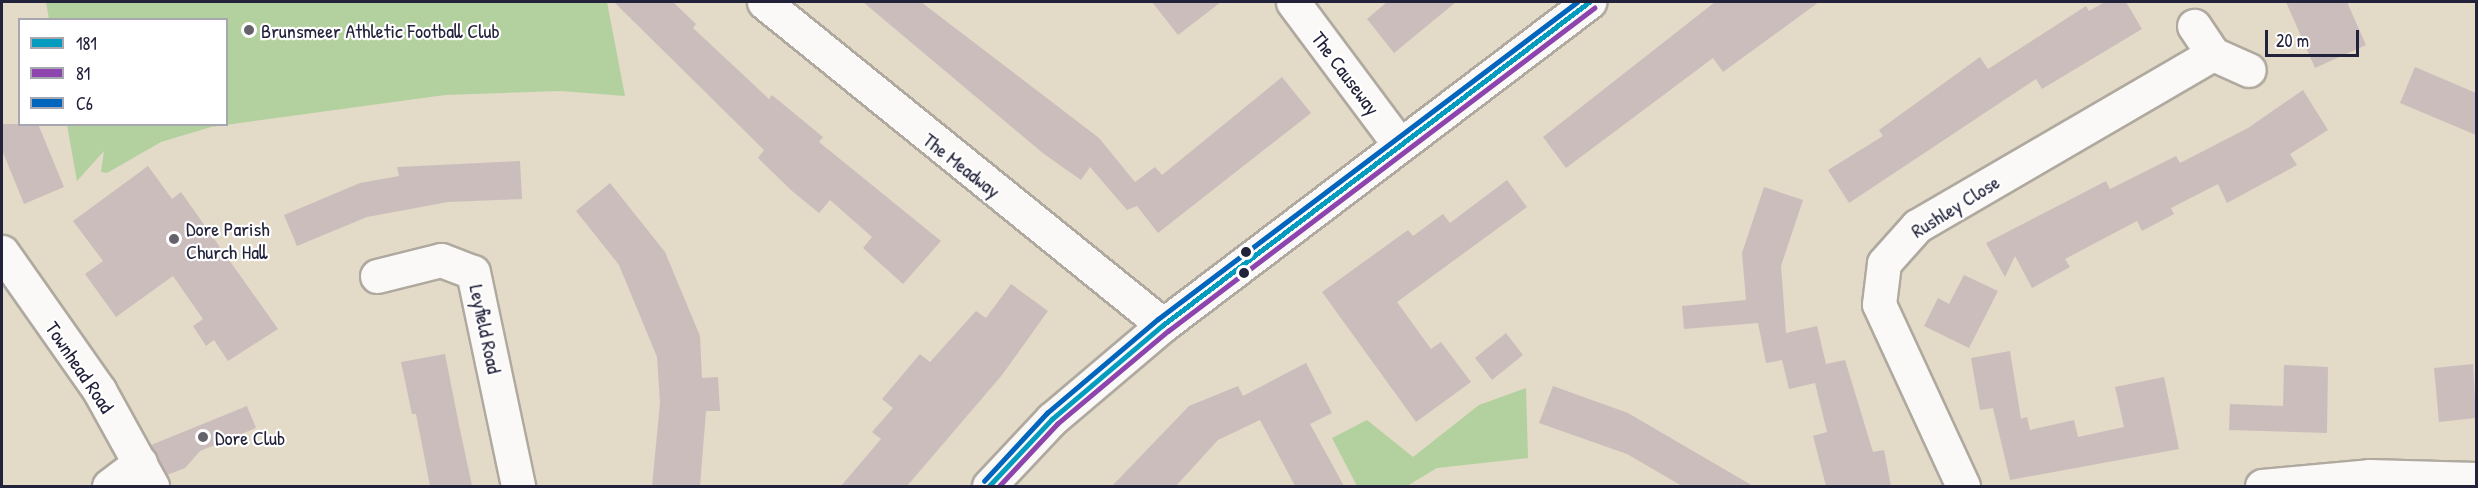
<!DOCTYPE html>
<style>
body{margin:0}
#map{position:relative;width:2478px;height:488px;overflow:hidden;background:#e3dac7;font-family:"Patrick Hand",sans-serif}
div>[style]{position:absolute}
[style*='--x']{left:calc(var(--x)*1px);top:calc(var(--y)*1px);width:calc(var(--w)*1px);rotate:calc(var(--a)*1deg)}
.green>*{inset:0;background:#b3d19f}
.building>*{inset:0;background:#ccbdbd}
.roads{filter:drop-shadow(2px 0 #afa99f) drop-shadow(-2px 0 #afa99f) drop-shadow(0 2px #afa99f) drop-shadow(0 -2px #afa99f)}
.minor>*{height:33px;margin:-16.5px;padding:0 16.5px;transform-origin:16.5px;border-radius:16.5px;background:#fbf9f7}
.bus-1>*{height:4.5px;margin:-2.25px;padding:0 2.25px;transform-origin:2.25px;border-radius:2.25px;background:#039cbf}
.bus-2>*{height:4.5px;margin:-2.25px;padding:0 2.25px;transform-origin:2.25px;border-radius:2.25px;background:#8e44ad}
.bus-3>*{height:4.5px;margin:-2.25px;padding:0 2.25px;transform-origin:2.25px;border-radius:2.25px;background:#0065bd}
.dots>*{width:16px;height:16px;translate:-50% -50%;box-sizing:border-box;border:3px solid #fff;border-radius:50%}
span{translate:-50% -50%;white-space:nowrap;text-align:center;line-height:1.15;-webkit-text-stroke:4.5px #fff;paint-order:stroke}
.poi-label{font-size:20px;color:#22223b}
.left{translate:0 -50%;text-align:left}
.street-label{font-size:20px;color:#22223b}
.frame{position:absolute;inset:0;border:3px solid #22223b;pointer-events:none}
.legend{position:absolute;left:18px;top:18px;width:210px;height:108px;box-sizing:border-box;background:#fff;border:2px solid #a7a7b1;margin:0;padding:8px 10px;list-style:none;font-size:18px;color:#22223b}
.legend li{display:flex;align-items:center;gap:12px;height:30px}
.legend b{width:30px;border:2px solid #a7a7b1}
.scale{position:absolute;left:2265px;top:30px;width:94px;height:27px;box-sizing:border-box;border:3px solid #22223b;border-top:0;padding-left:8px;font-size:18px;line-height:21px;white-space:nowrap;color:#22223b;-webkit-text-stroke:4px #fff;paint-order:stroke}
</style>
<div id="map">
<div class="green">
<div style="clip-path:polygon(46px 2px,607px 2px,625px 96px,561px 91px,445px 95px,211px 127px,161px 142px,107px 173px,101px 172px,104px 151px,77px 181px,67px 125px,226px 124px,226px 20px,49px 19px)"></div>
<div style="clip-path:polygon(1526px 388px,1528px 458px,1437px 468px,1407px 486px,1357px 486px,1332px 438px,1367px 420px,1413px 457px,1479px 405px)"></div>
</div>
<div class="building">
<div style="clip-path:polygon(614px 2px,673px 2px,696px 24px,693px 28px,769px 99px,772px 95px,823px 137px,819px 142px,941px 241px,903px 284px,863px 248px,872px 237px,830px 200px,819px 213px,792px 191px,758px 158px,764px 150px)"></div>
<div style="clip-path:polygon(863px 2px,921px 2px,1099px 138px,1135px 182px,1155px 167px,1162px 175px,1282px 77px,1311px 113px,1158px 233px,1137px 206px,1127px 210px,1090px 167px,1081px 180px,1044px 154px)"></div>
<div style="clip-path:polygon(1152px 2px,1221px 2px,1178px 35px)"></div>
<div style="clip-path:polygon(1387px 2px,1456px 2px,1394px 53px,1367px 19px)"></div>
<div style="clip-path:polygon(1715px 2px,1819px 2px,1723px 72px,1713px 58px,1566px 168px,1543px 137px)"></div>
<div style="clip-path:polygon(2105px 2px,2126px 2px,2142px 29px,2042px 89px,2036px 79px,1849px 203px,1828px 170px,1883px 136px,1879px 130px,1980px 57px,1988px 69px,2086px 6px,2089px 11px)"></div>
<div style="clip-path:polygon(2286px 2px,2347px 2px,2366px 45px,2315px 68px)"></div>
<div style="clip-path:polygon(2415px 67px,2476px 93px,2476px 135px,2400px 103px)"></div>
<div style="clip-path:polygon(2303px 90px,2328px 130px,2290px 154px,2297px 165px,2227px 203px,2218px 184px,2171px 208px,2174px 214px,2142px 231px,2137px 221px,2065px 259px,2070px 267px,2032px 288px,2015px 256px,2005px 277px,1986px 243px,2106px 181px,2110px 189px,2176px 156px,2180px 163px,2248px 128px)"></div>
<div style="clip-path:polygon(2px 124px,38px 124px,64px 187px,24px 204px,2px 150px)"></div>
<div style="clip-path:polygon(520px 161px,522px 199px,448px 202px,367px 217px,297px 246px,284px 215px,360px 183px,399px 176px,397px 167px)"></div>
<div style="clip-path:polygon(148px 166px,172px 199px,181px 192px,278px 329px,228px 361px,214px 340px,206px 346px,193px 326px,203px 319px,173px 276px,116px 317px,85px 274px,103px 261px,73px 221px)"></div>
<div style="clip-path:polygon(1507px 180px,1527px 207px,1397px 302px,1431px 349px,1441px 342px,1471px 382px,1416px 422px,1322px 292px,1408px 230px,1413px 236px,1443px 214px,1450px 223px)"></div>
<div style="clip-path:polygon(610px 183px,665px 252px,700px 336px,702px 378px,718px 377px,720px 411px,706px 411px,700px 486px,652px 486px,660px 403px,657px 357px,619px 265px,576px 211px)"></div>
<div style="clip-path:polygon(1764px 187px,1803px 200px,1781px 266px,1786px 333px,1817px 326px,1826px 364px,1845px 360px,1873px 452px,1884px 450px,1891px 486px,1826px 486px,1813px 436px,1827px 432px,1815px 383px,1789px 389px,1782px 360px,1766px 363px,1758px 323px,1684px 329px,1682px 306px,1746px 300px,1742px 253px)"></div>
<div style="clip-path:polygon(1964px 275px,1998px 291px,1969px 348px,1924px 326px,1938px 298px,1949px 304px)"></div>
<div style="clip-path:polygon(1011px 284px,1048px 311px,1002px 375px,907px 486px,841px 486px,881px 439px,872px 432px,893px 408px,882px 399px,920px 354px,930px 362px,976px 311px,986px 318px)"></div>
<div style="clip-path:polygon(1506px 333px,1523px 355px,1492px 380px,1475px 358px)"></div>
<div style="clip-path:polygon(2010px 351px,2021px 419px,2027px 417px,2030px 430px,2074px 420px,2078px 437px,2124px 427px,2115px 387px,2164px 377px,2179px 449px,2010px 480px,1993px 408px,1980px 410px,1971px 358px)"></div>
<div style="clip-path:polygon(445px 354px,458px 420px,472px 486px,430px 486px,416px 414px,412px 414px,401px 362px)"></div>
<div style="clip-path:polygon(1306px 363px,1332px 413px,1310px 424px,1344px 486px,1295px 486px,1260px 420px,1218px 440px,1176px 486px,1112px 486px,1189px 406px,1238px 386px,1243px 396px)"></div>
<div style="clip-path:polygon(2473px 364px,2476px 418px,2439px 422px,2434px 368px)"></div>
<div style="clip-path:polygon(2284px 365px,2328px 367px,2327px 433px,2229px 430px,2230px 404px,2283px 406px)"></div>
<div style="clip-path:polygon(1553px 386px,1628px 413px,1753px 486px,1682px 486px,1627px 454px,1539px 423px)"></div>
<div style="clip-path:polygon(247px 406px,256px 428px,200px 451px,185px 468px,167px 475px,151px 445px)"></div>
</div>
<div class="roads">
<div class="minor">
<div style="--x:764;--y:2;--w:513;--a:38.99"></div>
<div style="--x:1293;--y:2;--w:177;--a:53.3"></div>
<div style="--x:2213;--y:54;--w:39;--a:24"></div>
<div style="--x:2;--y:252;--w:169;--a:54.9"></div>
<div style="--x:99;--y:390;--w:110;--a:61.1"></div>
<div style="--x:377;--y:276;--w:66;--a:-14"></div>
<div style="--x:441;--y:260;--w:34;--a:21"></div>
<div style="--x:473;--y:272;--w:219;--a:78.1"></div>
<div style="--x:109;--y:486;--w:39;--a:-37"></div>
<div style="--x:989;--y:486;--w:92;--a:-46.8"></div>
<div style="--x:1052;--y:419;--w:145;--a:-40.3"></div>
<div style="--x:1163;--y:325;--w:535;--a:-37.17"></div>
<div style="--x:1963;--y:486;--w:200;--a:-114.8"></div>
<div style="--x:1879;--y:304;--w:41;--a:-83"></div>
<div style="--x:1884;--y:263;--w:50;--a:-48.3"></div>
<div style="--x:1917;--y:226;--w:342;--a:-30.2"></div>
<div style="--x:2213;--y:54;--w:34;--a:-124"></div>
<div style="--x:2262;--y:486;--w:107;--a:-5.3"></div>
<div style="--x:2369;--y:476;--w:107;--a:1.6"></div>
</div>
</div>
<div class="bus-1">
<div style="--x:989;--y:486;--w:92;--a:-46.8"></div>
<div style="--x:1052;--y:419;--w:145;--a:-40.3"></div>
<div style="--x:1163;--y:325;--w:535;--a:-37.17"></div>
</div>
<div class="bus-2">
<div style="--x:999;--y:486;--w:85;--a:-46.9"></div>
<div style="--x:1057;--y:424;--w:145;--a:-40"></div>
<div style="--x:1168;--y:331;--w:535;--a:-37.17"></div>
</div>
<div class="bus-3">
<div style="--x:984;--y:481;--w:93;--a:-47.2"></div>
<div style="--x:1047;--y:413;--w:145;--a:-40.3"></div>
<div style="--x:1158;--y:319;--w:525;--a:-37.11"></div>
</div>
<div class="dots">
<div style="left:249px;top:30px;background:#66626c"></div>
<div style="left:174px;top:239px;background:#66626c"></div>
<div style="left:1246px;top:252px;background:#22223b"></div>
<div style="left:1244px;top:273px;background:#22223b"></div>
<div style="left:203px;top:437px;background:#66626c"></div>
</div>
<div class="poi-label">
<span class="left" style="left:261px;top:30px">Brunsmeer Athletic Football Club</span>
<span class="left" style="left:186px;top:240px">Dore Parish<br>Church Hall</span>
<span class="left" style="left:215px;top:437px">Dore Club</span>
</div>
<div class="street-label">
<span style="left:1346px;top:73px;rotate:53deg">The Causeway</span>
<span style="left:962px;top:165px;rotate:38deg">The Meadway</span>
<span style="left:1955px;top:206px;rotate:-32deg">Rushley Close</span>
<span style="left:486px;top:329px;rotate:78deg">Leyfield Road</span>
<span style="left:80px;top:367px;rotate:56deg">Townhead Road</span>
</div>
<div class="frame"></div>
<ul class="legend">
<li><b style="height:8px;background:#039cbf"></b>181</li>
<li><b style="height:8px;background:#8e44ad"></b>81</li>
<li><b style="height:8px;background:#0065bd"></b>C6</li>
</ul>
<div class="scale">20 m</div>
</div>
